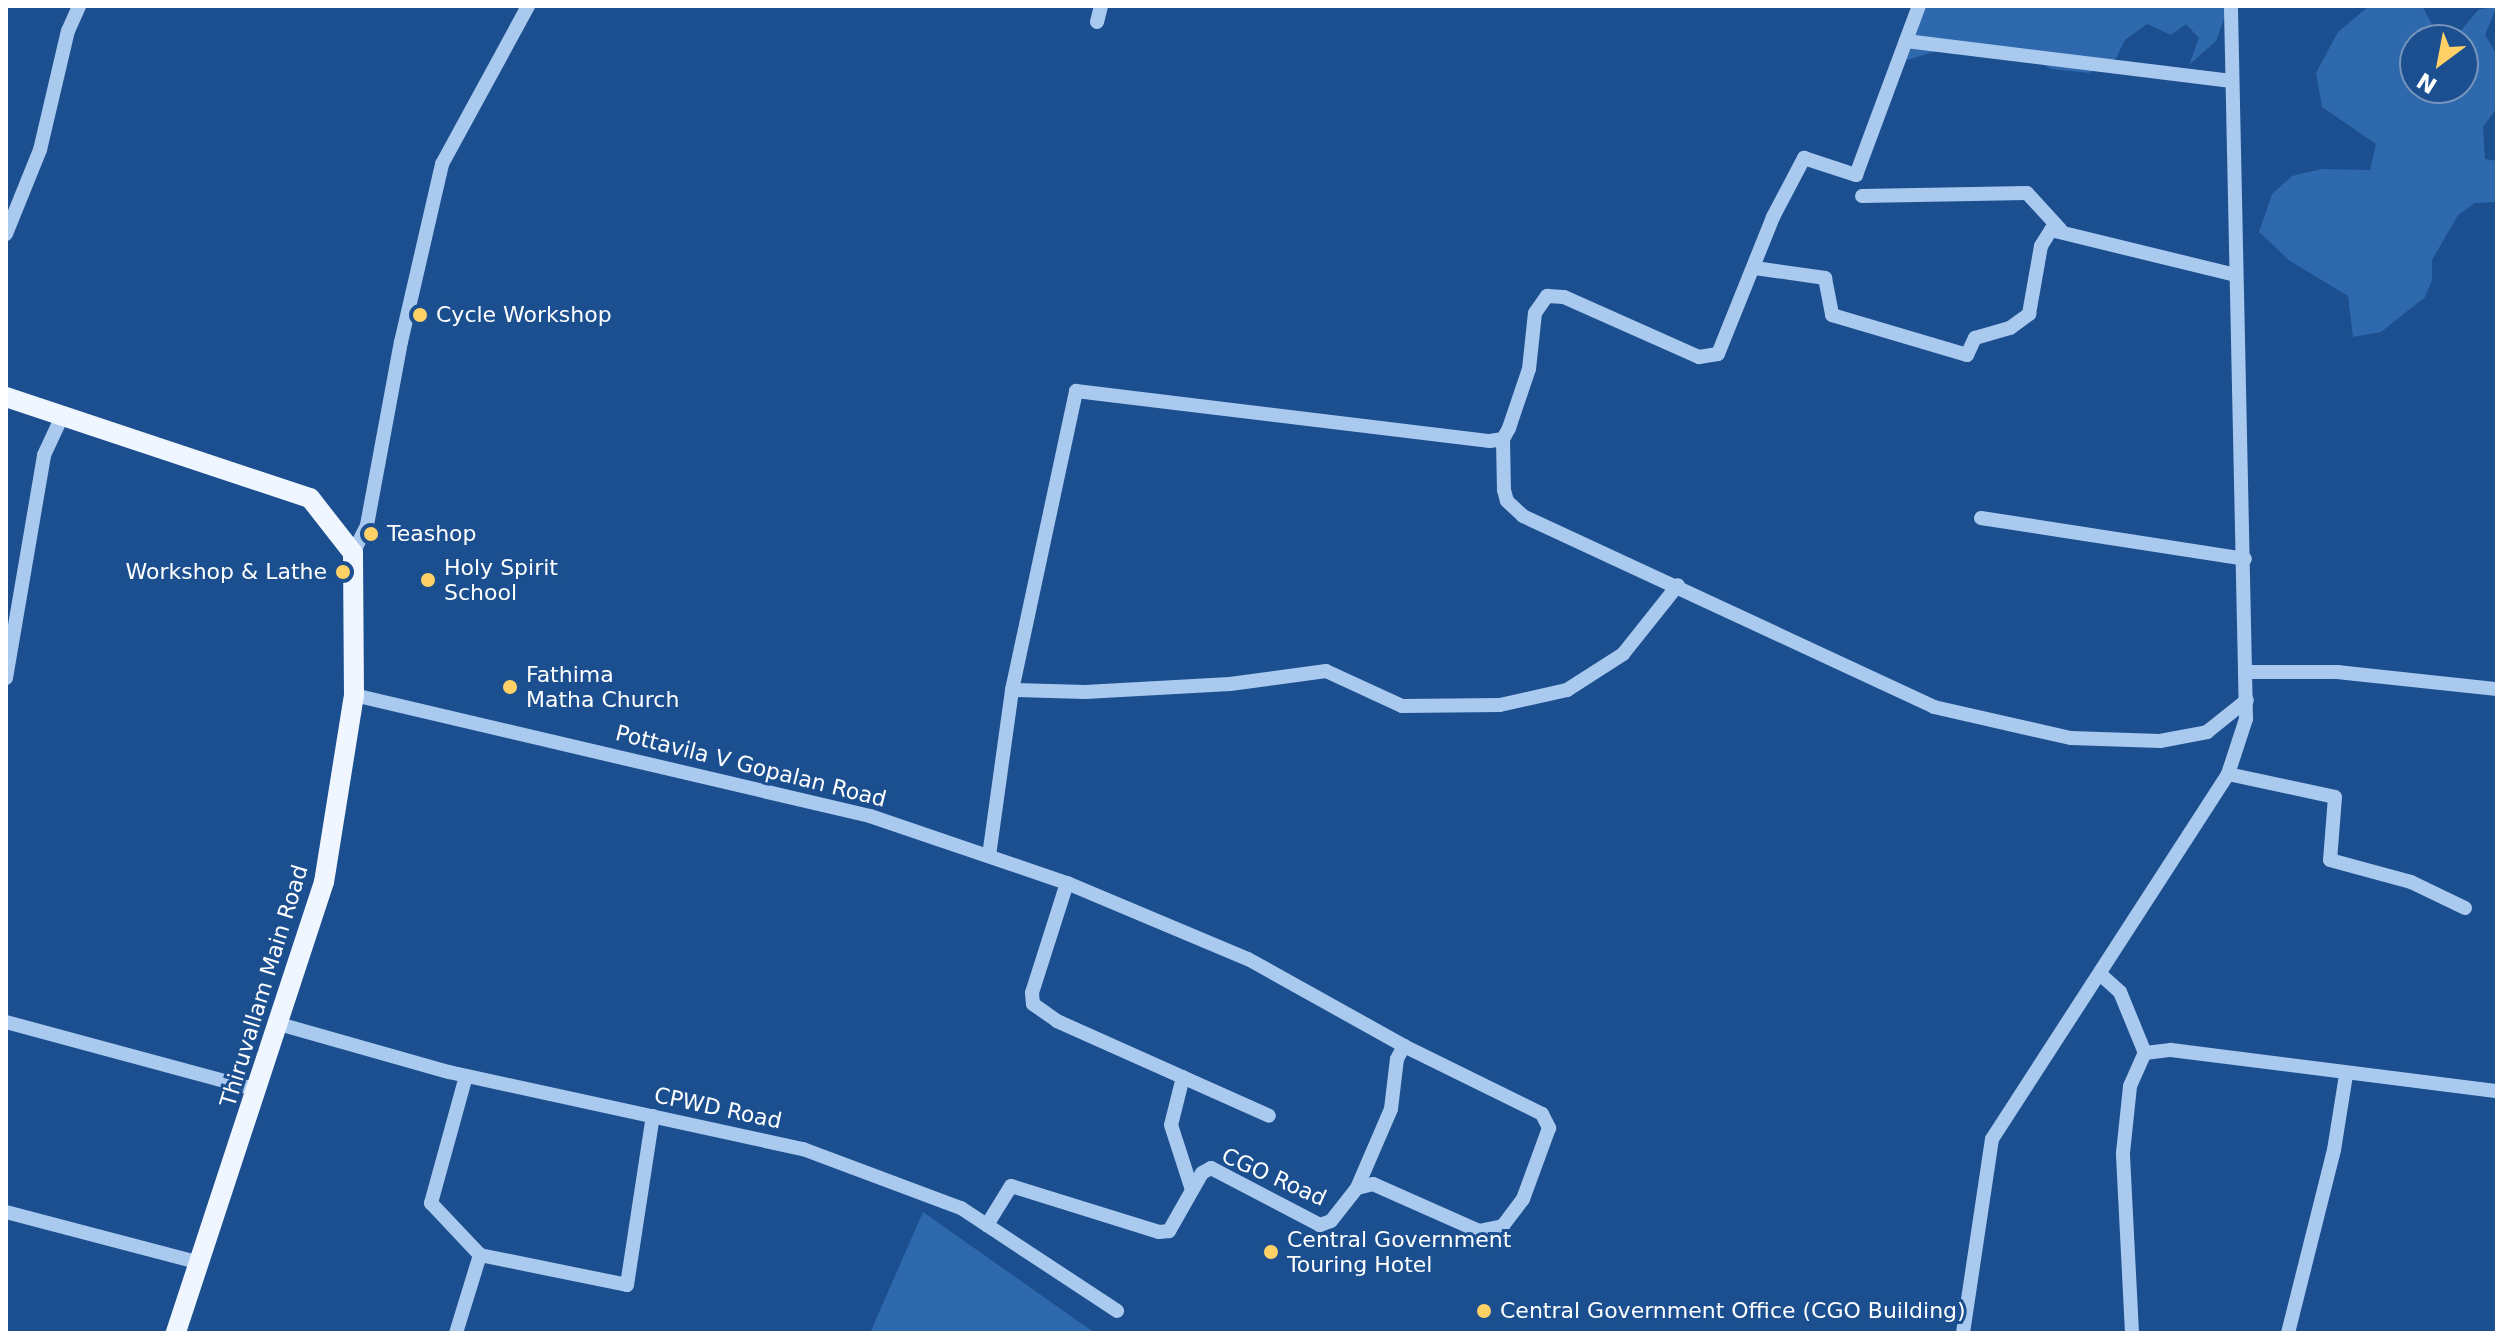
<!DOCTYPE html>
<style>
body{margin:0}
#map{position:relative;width:2503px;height:1339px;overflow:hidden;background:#1b4f8f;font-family:"DejaVu Sans",sans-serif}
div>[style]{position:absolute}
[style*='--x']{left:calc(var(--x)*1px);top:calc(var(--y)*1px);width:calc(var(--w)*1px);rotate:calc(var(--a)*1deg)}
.green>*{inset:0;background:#2e69ad}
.minor>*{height:14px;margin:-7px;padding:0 7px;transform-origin:7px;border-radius:7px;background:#a9c9ee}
.major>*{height:20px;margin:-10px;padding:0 10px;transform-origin:10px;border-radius:10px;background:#f0f6ff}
.dots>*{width:22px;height:22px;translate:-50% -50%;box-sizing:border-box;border:4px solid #1b4f8f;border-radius:50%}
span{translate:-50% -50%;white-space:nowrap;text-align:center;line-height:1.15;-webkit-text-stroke:6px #1b4f8f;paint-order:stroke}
.poi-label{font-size:22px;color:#fff}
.left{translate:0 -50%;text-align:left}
.right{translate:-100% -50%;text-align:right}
.street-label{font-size:22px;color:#fff}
.frame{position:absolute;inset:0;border:8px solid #fff;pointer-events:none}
.north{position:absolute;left:2399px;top:24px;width:80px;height:80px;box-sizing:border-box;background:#1b4f8f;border:2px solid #7695bc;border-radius:50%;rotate:212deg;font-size:22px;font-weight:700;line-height:32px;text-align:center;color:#fff}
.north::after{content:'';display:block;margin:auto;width:28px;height:36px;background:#ffd166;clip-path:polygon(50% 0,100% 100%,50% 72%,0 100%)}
</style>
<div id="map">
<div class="green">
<div style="clip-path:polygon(1913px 6px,2225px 6px,2226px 14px,2216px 41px,2189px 65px,2199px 38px,2186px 24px,2171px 35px,2147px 24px,2125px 40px,2116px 58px,2089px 73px,2051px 69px,2026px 55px,1950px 47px,1907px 60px,1896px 76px)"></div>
<div style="clip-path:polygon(evenodd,2369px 6px,2422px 6px,2434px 28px,2458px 34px,2478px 10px,2497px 6px,2485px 35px,2497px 55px,2496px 109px,2483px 127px,2485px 159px,2497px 161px,2497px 202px,2475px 203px,2458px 215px,2432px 260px,2432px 280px,2425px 297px,2381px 332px,2353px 337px,2348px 296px,2290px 261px,2259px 232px,2272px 194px,2292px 176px,2322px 169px,2370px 170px,2376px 144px,2322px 107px,2316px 73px,2338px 32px,2369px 6px,2415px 40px,2463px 40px,2463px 88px,2415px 88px,2415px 40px)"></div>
<div style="clip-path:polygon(923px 1212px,1095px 1333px,870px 1333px)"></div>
</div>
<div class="minor">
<div style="--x:1097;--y:22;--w:16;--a:-76"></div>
<div style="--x:1906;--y:41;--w:326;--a:7"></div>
<div style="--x:1862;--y:196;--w:165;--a:-1"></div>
<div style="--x:2027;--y:193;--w:49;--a:47.5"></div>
<div style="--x:6;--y:234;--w:91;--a:-68"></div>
<div style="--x:40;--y:150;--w:122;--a:-76.8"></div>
<div style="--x:68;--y:31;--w:27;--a:-66"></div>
<div style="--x:1755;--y:268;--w:71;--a:8.1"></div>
<div style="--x:1825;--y:278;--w:38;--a:79"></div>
<div style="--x:1832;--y:315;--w:141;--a:16.5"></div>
<div style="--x:1967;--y:355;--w:19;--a:-65"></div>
<div style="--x:1975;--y:338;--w:36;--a:-16"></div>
<div style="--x:2010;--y:328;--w:24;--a:-36"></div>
<div style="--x:2029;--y:314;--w:69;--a:-80"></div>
<div style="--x:2041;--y:246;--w:19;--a:-58"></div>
<div style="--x:2051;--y:230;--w:190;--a:13.7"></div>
<div style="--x:1503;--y:439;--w:51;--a:88.9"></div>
<div style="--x:1504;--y:490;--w:11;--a:75"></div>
<div style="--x:1507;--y:501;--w:22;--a:43"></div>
<div style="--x:1523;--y:516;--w:453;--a:24.9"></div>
<div style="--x:1934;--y:707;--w:140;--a:12.8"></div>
<div style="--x:2071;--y:738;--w:89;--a:1.9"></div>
<div style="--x:2160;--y:741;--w:48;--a:-10.8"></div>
<div style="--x:2207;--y:732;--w:51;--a:-38.7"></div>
<div style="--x:1981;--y:518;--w:267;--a:8.8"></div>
<div style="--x:353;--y:553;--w:31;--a:-63"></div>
<div style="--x:367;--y:525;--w:186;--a:-79.5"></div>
<div style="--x:401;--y:342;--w:183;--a:-77"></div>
<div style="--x:442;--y:164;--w:180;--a:-61.4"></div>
<div style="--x:2249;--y:672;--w:88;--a:0"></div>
<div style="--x:2337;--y:672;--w:161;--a:6.1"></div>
<div style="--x:6;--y:678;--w:226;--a:-80.3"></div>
<div style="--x:44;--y:455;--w:40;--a:-65"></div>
<div style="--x:1012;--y:690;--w:73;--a:1.6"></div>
<div style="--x:1085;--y:692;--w:145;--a:-3.2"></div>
<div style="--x:1230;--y:684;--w:97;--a:-7.7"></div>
<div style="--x:1326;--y:671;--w:84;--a:24.7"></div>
<div style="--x:1402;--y:706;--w:98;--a:-0.6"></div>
<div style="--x:1500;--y:705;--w:69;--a:-12.6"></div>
<div style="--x:1567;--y:690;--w:67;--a:-32.7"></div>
<div style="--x:1623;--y:654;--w:88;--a:-51.4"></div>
<div style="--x:354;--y:695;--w:530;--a:13.2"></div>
<div style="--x:870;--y:816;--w:208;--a:18.8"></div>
<div style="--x:1067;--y:883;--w:196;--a:22.8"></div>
<div style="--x:1248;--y:959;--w:179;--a:29.1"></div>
<div style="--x:1404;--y:1046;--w:154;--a:26.2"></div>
<div style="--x:1542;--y:1114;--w:16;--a:63"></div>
<div style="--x:1549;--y:1128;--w:76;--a:110.1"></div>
<div style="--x:1523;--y:1199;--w:34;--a:127"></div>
<div style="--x:1503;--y:1226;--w:25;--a:168"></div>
<div style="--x:1479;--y:1231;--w:116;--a:-156.1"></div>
<div style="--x:1373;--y:1184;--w:16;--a:166"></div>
<div style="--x:1357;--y:1188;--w:42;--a:128.2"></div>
<div style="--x:1331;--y:1221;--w:12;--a:160"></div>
<div style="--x:1320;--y:1225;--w:123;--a:-152.4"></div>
<div style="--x:1211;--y:1168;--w:10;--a:151"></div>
<div style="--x:1202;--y:1173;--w:67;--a:119.6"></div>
<div style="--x:1169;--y:1231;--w:10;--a:174"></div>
<div style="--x:1159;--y:1232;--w:155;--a:-162.7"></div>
<div style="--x:1011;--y:1186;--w:46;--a:121.6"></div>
<div style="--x:2228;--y:774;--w:109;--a:12.1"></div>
<div style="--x:2335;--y:797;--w:63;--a:94.5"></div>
<div style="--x:2330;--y:860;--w:84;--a:15.2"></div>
<div style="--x:2411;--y:882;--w:60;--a:25.7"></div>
<div style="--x:989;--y:856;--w:168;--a:-82.1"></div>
<div style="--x:1012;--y:690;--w:306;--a:-77.9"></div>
<div style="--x:1076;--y:391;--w:417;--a:6.9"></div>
<div style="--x:1490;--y:441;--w:13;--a:-9"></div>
<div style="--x:1503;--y:439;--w:13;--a:-61"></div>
<div style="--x:1509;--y:428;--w:62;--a:-71.3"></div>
<div style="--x:1529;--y:369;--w:56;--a:-83.9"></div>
<div style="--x:1535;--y:313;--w:21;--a:-55"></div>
<div style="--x:1547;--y:296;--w:17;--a:3"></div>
<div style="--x:1564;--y:297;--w:148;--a:24"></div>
<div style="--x:1699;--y:357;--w:19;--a:-9"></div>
<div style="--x:1718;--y:354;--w:148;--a:-68.1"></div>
<div style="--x:1773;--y:217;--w:67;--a:-62.3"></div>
<div style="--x:1804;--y:158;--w:55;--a:18.1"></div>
<div style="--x:1856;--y:175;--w:180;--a:-69.6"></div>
<div style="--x:1067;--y:883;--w:115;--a:107.7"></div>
<div style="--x:1032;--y:993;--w:11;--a:85"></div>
<div style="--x:1033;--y:1004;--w:29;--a:35"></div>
<div style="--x:1057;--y:1021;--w:232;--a:24.1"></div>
<div style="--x:2100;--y:974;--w:27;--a:42"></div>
<div style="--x:2120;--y:992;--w:66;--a:67.7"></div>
<div style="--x:6;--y:1022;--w:261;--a:15.1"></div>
<div style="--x:279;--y:1024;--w:177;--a:15.8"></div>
<div style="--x:449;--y:1072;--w:362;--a:12.3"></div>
<div style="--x:803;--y:1149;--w:169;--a:20.5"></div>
<div style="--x:961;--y:1208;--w:187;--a:33.4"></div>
<div style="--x:466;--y:1076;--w:132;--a:105.4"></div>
<div style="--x:431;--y:1203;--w:71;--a:46.7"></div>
<div style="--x:480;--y:1255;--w:150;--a:11.5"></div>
<div style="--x:627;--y:1285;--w:171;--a:-81.3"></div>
<div style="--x:1183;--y:1077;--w:49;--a:104"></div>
<div style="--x:1171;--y:1125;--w:68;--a:72.1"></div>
<div style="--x:1357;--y:1188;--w:86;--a:-66.7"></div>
<div style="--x:1391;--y:1109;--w:50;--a:-83.2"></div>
<div style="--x:1397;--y:1059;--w:15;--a:-62"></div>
<div style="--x:6;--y:1212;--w:201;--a:14.7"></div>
<div style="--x:456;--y:1333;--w:82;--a:-72.9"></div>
<div style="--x:1963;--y:1333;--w:196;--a:-81.5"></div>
<div style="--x:1992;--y:1139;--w:435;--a:-57.1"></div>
<div style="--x:2228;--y:774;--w:58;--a:-71.9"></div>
<div style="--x:2246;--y:719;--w:713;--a:-91.21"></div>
<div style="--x:2132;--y:1333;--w:180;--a:-92.9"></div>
<div style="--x:2123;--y:1153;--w:67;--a:-84"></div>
<div style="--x:2130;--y:1086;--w:36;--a:-66"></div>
<div style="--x:2145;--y:1053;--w:26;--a:-7"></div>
<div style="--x:2171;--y:1050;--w:329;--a:7.2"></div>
<div style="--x:2288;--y:1333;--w:189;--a:-75.9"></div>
<div style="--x:2334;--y:1150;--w:76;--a:-80.9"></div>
</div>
<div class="major">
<div style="--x:6;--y:397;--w:320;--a:18.4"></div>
<div style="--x:310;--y:498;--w:70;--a:52"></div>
<div style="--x:353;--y:553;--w:142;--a:89.6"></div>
<div style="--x:354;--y:695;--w:189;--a:99.1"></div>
<div style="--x:324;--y:882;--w:475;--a:108.2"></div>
</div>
<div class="dots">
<div style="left:420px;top:315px;background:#ffd166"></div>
<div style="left:371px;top:534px;background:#ffd166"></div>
<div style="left:343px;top:572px;background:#ffd166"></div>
<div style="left:428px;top:580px;background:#ffd166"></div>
<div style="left:510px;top:687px;background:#ffd166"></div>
<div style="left:1271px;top:1252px;background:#ffd166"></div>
<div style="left:1484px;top:1311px;background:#ffd166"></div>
</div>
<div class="poi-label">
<span class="left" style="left:436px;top:315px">Cycle Workshop</span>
<span class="left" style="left:387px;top:534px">Teashop</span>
<span class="left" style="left:444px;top:580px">Holy Spirit<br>School</span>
<span class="right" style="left:327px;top:572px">Workshop &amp; Lathe</span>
<span class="left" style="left:526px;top:687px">Fathima<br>Matha Church</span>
<span class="left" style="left:1287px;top:1252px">Central Government<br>Touring Hotel</span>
<span class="left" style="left:1500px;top:1311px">Central Government Office (CGO Building)</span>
</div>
<div class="street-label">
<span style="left:751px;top:766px;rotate:14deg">Pottavila V Gopalan Road</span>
<span style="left:264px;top:986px;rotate:-73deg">Thiruvallam Main Road</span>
<span style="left:718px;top:1108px;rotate:12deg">CPWD Road</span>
<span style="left:1274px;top:1177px;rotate:24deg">CGO Road</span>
</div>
<div class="frame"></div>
<div class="north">N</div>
</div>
